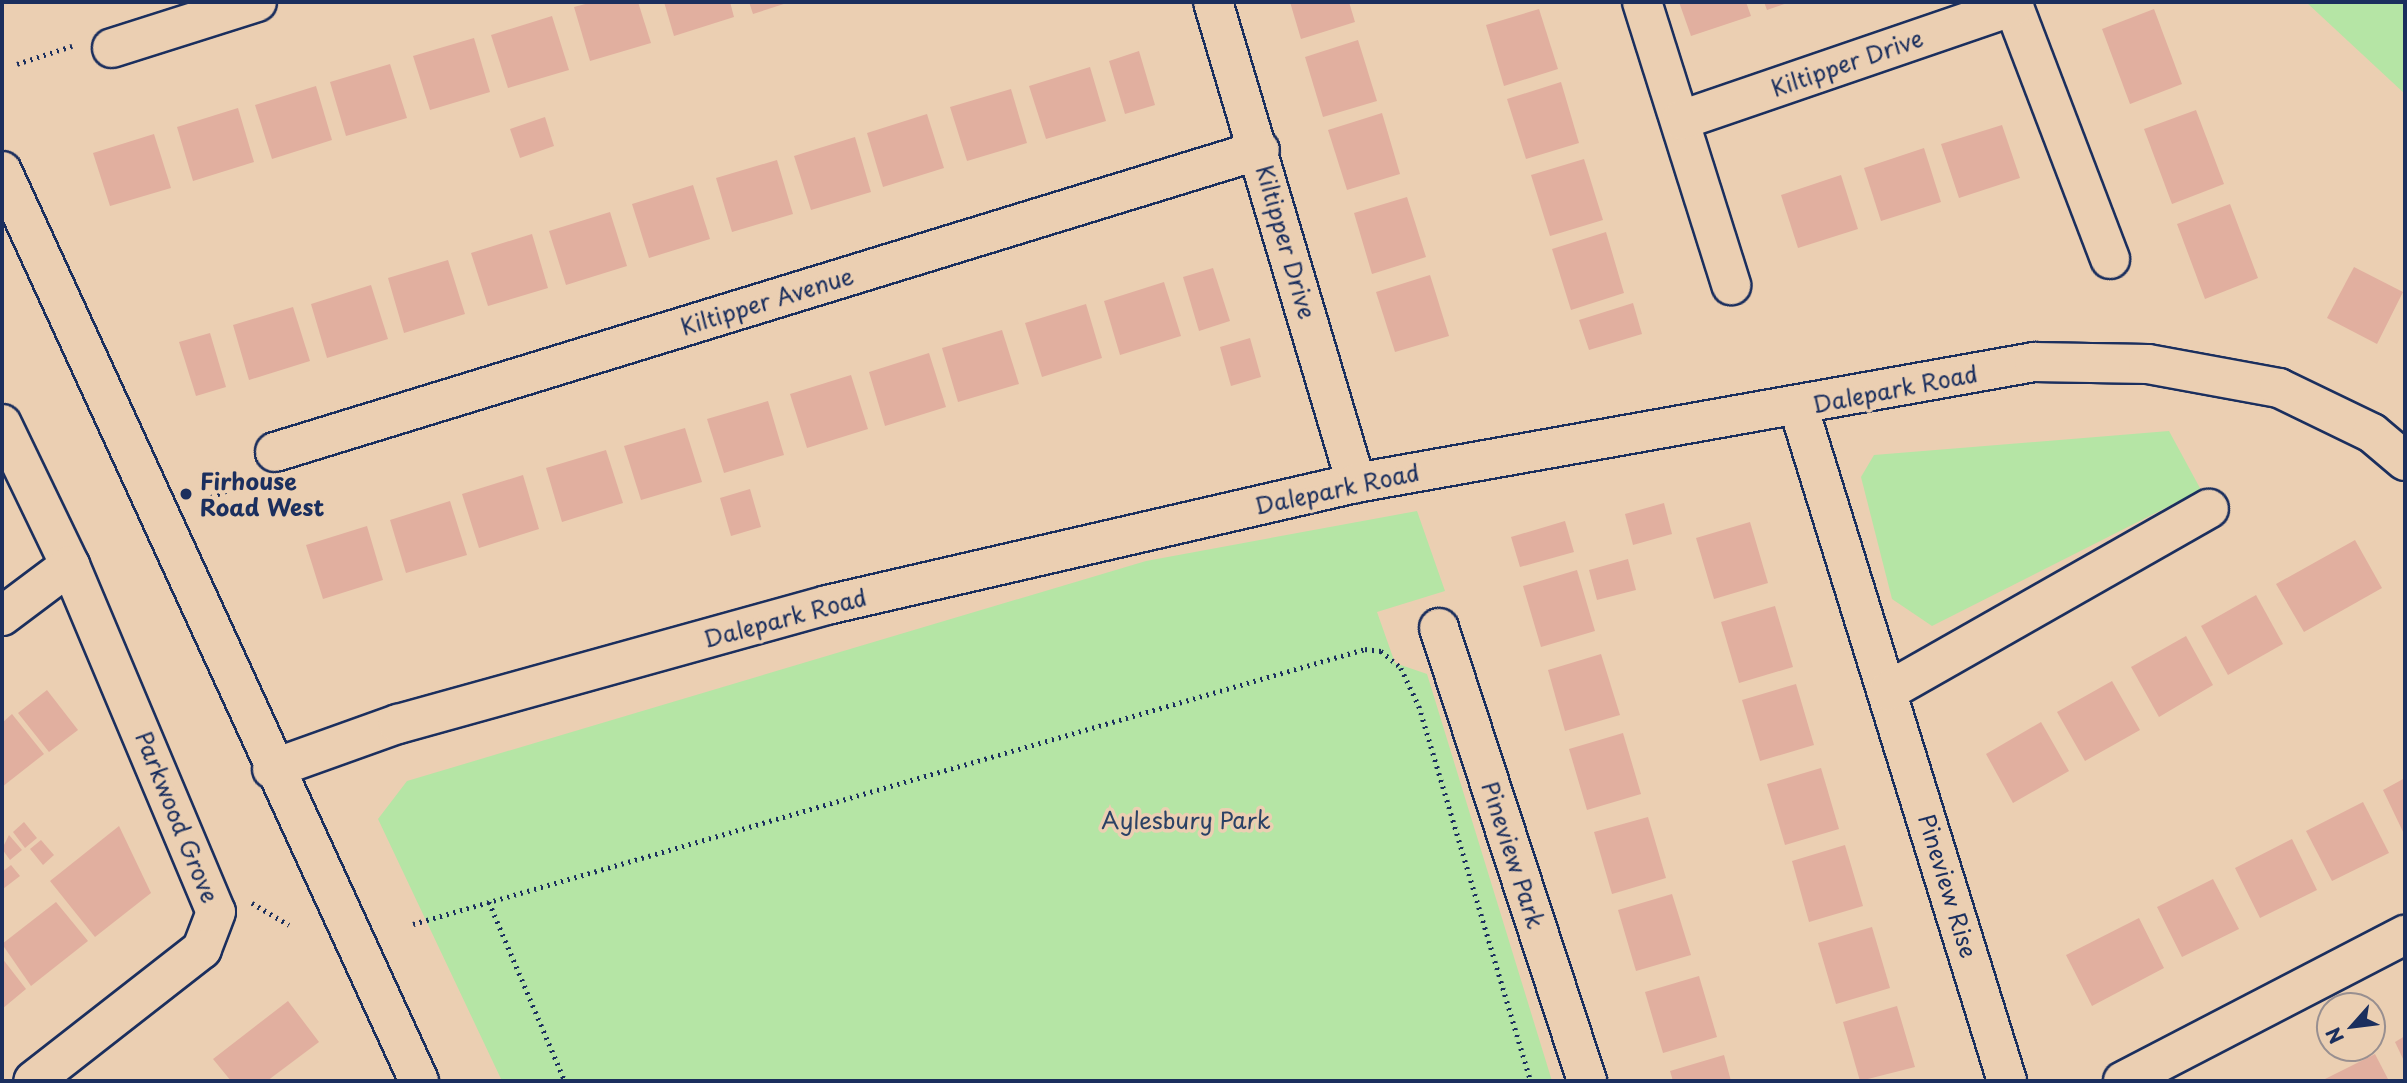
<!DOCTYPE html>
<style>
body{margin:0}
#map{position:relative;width:2407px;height:1083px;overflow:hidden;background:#ebcfb2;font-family:"Playpen Sans",sans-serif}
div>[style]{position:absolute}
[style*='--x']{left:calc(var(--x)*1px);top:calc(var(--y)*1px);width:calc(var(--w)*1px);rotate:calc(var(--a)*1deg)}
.green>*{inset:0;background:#b5e5a5}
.building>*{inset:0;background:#e1af9f}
.path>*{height:4.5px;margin-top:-2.25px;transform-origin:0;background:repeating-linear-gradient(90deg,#1b2f5e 0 2px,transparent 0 7px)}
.roads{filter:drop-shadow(2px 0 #1b2f5e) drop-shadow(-2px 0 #1b2f5e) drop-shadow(0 2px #1b2f5e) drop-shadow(0 -2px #1b2f5e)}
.street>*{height:38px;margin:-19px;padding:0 19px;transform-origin:19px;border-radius:19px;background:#ebcfb2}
.secondary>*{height:38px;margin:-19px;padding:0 19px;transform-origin:19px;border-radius:19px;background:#ebcfb2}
.dots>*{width:19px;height:19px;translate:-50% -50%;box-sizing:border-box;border:4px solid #ebcfb2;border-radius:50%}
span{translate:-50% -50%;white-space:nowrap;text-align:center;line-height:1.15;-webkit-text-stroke:7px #ebcfb2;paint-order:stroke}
.street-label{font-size:23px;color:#1b2f5e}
.poi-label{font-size:23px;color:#1b2f5e;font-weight:700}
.left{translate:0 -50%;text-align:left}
.park-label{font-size:23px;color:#2a4165}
.frame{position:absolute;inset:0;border:4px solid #1b2f5e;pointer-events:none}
.north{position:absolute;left:2316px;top:992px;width:70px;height:70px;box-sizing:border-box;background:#ebcfb2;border:2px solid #988f90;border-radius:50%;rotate:242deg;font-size:19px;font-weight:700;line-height:28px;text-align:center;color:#1b2f5e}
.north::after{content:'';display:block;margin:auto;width:24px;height:32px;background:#1b2f5e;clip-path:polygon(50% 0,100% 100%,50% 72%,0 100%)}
</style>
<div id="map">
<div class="green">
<div style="clip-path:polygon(2306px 2px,2405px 2px,2405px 94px)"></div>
<div style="clip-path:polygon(2169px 431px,2201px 490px,1932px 626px,1892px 599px,1861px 477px,1874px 455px)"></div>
<div style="clip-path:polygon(1417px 511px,1445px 591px,1377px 612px,1395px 663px,1427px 674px,1552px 1081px,502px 1081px,378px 819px,407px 781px,1146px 561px)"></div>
</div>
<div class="building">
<div style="clip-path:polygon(593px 2px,638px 2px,651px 43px,590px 61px,574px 7px)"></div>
<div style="clip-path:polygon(664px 2px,730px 2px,734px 17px,674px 36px)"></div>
<div style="clip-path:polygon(749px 2px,790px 2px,753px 14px)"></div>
<div style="clip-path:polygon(1290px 2px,1349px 2px,1355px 22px,1301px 39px)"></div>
<div style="clip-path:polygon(1679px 2px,1746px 2px,1751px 16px,1691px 36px)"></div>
<div style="clip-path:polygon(1764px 2px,1790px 2px,1767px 10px)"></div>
<div style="clip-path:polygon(1539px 9px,1558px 69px,1504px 86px,1486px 25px)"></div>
<div style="clip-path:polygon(2154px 9px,2182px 84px,2130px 104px,2102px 29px)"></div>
<div style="clip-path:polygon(552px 16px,569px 70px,508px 88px,491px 35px)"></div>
<div style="clip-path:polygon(474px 38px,490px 92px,430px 110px,413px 56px)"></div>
<div style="clip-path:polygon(1358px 40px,1377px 101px,1323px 117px,1305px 57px)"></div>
<div style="clip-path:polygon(1139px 51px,1155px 105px,1125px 114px,1109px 61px)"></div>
<div style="clip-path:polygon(390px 64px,407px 118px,346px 136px,330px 82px)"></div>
<div style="clip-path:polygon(1090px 67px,1106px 121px,1046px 139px,1029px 86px)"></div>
<div style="clip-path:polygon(1561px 82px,1579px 143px,1526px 159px,1507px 99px)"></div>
<div style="clip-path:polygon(316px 86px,332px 140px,272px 159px,255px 105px)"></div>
<div style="clip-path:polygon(1011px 89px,1027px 143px,967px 161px,950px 107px)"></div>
<div style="clip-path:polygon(238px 108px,254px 162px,193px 181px,177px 127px)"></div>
<div style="clip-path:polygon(2196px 110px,2224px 184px,2172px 204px,2144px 129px)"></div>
<div style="clip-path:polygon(1382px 113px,1400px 174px,1347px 190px,1328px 130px)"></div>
<div style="clip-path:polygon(927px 114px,944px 168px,883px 187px,867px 133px)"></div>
<div style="clip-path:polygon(545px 117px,554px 146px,520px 158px,510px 129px)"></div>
<div style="clip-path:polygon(2002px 125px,2020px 178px,1959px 198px,1941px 144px)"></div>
<div style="clip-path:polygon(154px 134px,171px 188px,110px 206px,93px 153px)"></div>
<div style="clip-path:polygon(855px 137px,871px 192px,811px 210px,794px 156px)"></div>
<div style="clip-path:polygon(1924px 148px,1941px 202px,1881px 221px,1864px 168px)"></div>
<div style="clip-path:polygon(1584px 159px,1603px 220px,1550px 236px,1531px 175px)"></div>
<div style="clip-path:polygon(777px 160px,793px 214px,732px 232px,716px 178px)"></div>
<div style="clip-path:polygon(1841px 175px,1858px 229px,1798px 248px,1781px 195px)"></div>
<div style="clip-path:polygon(693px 185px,710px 239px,649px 258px,632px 204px)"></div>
<div style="clip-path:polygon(1407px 197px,1426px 257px,1372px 274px,1354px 213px)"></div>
<div style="clip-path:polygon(2230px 204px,2258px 278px,2205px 299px,2177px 224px)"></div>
<div style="clip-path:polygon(610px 212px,627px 266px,566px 285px,549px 231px)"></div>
<div style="clip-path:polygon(1606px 232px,1624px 293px,1571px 310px,1552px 249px)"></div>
<div style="clip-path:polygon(532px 234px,548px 288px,488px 306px,471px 253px)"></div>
<div style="clip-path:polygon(448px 260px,465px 314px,404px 333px,388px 278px)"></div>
<div style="clip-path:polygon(2354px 267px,2403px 292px,2377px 344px,2327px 318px)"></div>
<div style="clip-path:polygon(1213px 268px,1230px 321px,1199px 331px,1183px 277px)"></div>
<div style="clip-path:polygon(1430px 275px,1449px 336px,1395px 352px,1376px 292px)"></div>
<div style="clip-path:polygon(1164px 282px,1181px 336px,1120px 355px,1104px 301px)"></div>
<div style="clip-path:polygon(371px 285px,388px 339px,327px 358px,311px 304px)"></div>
<div style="clip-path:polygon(1633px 303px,1642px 334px,1589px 350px,1579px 320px)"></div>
<div style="clip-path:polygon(1086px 304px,1102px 358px,1042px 377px,1025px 323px)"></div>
<div style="clip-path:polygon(293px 307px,310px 361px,249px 380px,233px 325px)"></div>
<div style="clip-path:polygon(1002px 330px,1019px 384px,958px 402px,942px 348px)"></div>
<div style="clip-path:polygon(210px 333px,226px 387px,196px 396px,179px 342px)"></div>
<div style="clip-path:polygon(1250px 338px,1261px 377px,1231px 386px,1220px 347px)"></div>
<div style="clip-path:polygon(929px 353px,946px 407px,885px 426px,869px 372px)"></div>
<div style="clip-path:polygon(851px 375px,868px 429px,807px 448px,790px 394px)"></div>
<div style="clip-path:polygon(768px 401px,784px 455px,724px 473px,707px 419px)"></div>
<div style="clip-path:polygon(685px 428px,702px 482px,641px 500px,624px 446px)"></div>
<div style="clip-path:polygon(606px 450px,623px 503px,562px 522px,546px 468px)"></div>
<div style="clip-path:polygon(523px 475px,539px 529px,479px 548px,462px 494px)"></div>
<div style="clip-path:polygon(750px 489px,761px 527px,731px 536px,720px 498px)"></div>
<div style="clip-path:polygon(450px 501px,467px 555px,406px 573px,390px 520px)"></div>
<div style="clip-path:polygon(1664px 503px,1672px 534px,1633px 545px,1625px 514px)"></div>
<div style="clip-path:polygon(1565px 521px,1574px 552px,1520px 567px,1511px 537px)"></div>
<div style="clip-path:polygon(1750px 522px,1768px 583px,1714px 599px,1696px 538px)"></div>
<div style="clip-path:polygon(367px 526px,383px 580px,323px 599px,306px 545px)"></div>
<div style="clip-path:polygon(2355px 540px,2382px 588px,2304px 632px,2276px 584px)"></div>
<div style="clip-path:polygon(1628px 559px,1636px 590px,1597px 600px,1589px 570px)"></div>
<div style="clip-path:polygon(1577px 570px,1595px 631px,1541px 647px,1523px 586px)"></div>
<div style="clip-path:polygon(2256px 595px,2283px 644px,2228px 675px,2201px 626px)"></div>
<div style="clip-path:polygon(1775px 606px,1793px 667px,1739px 683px,1721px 622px)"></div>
<div style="clip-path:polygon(2186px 636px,2213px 685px,2159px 717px,2131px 667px)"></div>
<div style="clip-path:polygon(1601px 654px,1620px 715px,1565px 731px,1548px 670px)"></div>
<div style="clip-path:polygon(2112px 681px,2140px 730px,2085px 761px,2057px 712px)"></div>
<div style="clip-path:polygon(1796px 684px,1814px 745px,1760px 761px,1742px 700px)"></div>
<div style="clip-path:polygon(47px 690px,78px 730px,49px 752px,18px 713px)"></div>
<div style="clip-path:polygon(12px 714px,44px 754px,2px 787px,2px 723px)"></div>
<div style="clip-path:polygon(2041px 722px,2069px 771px,2013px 803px,1986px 754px)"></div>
<div style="clip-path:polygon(1623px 733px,1641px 794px,1587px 810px,1569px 749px)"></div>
<div style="clip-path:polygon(1821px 768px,1839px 829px,1785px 845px,1767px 784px)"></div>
<div style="clip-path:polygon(2405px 778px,2405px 836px,2383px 790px)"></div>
<div style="clip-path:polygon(2363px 802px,2389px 853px,2332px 881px,2306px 831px)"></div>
<div style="clip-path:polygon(1648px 817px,1666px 878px,1612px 894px,1594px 832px)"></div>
<div style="clip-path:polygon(24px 822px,37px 838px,25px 848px,13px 832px)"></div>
<div style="clip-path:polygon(119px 826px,151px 893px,95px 937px,50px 881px)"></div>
<div style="clip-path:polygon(9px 835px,22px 850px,10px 860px,2px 849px)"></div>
<div style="clip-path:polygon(2292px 839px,2317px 890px,2260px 918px,2235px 868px)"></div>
<div style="clip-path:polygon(41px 840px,54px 855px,43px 865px,30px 849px)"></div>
<div style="clip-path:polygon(1845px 845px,1863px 906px,1809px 922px,1792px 861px)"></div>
<div style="clip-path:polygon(11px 865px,20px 876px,3px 889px,2px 872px)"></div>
<div style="clip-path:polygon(2213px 879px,2239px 929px,2182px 957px,2157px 907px)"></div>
<div style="clip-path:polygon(1672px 894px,1691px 955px,1636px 971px,1618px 910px)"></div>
<div style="clip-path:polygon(56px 902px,88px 941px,31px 986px,2px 944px)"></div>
<div style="clip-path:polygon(2139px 918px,2164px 968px,2092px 1006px,2066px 955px)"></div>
<div style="clip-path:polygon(1872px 927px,1890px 988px,1836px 1004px,1818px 943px)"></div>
<div style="clip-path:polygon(2px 958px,26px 989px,2px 1009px)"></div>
<div style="clip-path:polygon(1699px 976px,1717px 1037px,1663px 1053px,1645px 992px)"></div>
<div style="clip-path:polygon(288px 1001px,319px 1042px,267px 1081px,231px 1081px,213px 1059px)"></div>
<div style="clip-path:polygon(1897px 1006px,1915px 1067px,1860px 1081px,1843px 1022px)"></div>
<div style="clip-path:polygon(2405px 1036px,2405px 1063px,2395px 1042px)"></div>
<div style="clip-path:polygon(2375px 1054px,2389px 1081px,2321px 1081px)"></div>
<div style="clip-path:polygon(1724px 1055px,1731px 1081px,1673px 1081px,1670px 1071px)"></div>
</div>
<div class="path">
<div style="--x:17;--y:64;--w:58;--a:-18.1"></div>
<div style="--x:211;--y:497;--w:42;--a:-22.3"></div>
<div style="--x:489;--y:902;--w:194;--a:67"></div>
<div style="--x:252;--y:903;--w:43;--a:30.7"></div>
<div style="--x:413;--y:924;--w:991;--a:-16.11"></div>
<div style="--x:1365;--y:649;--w:16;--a:7"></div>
<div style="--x:1381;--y:651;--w:26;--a:40"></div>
<div style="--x:1401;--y:668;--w:42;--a:64.7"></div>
<div style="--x:1419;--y:706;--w:391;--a:73.4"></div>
</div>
<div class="roads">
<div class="street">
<div style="--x:1213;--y:2;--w:502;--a:73.44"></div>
<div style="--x:1642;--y:2;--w:297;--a:72.5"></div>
<div style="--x:2012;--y:2;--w:275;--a:69.1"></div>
<div style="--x:112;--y:48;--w:152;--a:-17.6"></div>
<div style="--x:1681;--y:120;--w:352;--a:-18.9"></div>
<div style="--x:1799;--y:409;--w:703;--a:72.8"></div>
<div style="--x:2;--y:424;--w:157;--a:64.3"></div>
<div style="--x:70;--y:565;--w:376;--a:67.2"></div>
<div style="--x:216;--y:912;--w:40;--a:111"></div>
<div style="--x:202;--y:949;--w:214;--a:142"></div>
<div style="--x:275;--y:452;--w:1030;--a:-17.05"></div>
<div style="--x:2;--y:616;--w:85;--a:-36.9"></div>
<div style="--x:1439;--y:628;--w:477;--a:71.9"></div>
<div style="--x:1888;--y:691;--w:369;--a:-29.6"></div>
<div style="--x:272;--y:769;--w:134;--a:-19.7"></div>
<div style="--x:398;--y:724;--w:445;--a:-15.5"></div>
<div style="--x:827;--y:605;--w:543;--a:-12.99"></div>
<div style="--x:1356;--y:483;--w:689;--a:-10.12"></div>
<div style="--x:2034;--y:362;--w:114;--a:1"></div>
<div style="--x:2148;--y:364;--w:133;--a:10.4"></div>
<div style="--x:2279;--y:388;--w:103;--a:25.8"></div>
<div style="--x:2372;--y:433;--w:43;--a:40.3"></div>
<div style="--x:2123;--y:1081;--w:318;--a:-27.4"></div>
</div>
<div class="secondary">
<div style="--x:2;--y:171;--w:1001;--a:65.38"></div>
</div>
</div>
<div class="dots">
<div style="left:186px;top:494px;background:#1b2f5e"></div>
</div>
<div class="street-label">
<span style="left:1847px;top:63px;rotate:-19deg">Kiltipper Drive</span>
<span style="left:1286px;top:242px;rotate:74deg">Kiltipper Drive</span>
<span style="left:767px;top:301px;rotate:-17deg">Kiltipper Avenue</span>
<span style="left:1895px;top:389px;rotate:-11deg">Dalepark Road</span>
<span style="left:1337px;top:489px;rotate:-12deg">Dalepark Road</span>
<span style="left:785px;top:618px;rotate:-15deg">Dalepark Road</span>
<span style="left:177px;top:817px;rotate:68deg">Parkwood Grove</span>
<span style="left:1513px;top:855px;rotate:72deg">Pineview Park</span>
<span style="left:1948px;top:886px;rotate:73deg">Pineview Rise</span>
</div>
<div class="poi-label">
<span class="left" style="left:200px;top:494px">Firhouse<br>Road West</span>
</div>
<div class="park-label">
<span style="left:1186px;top:820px">Aylesbury Park</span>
</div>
<div class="frame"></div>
<div class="north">N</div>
</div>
